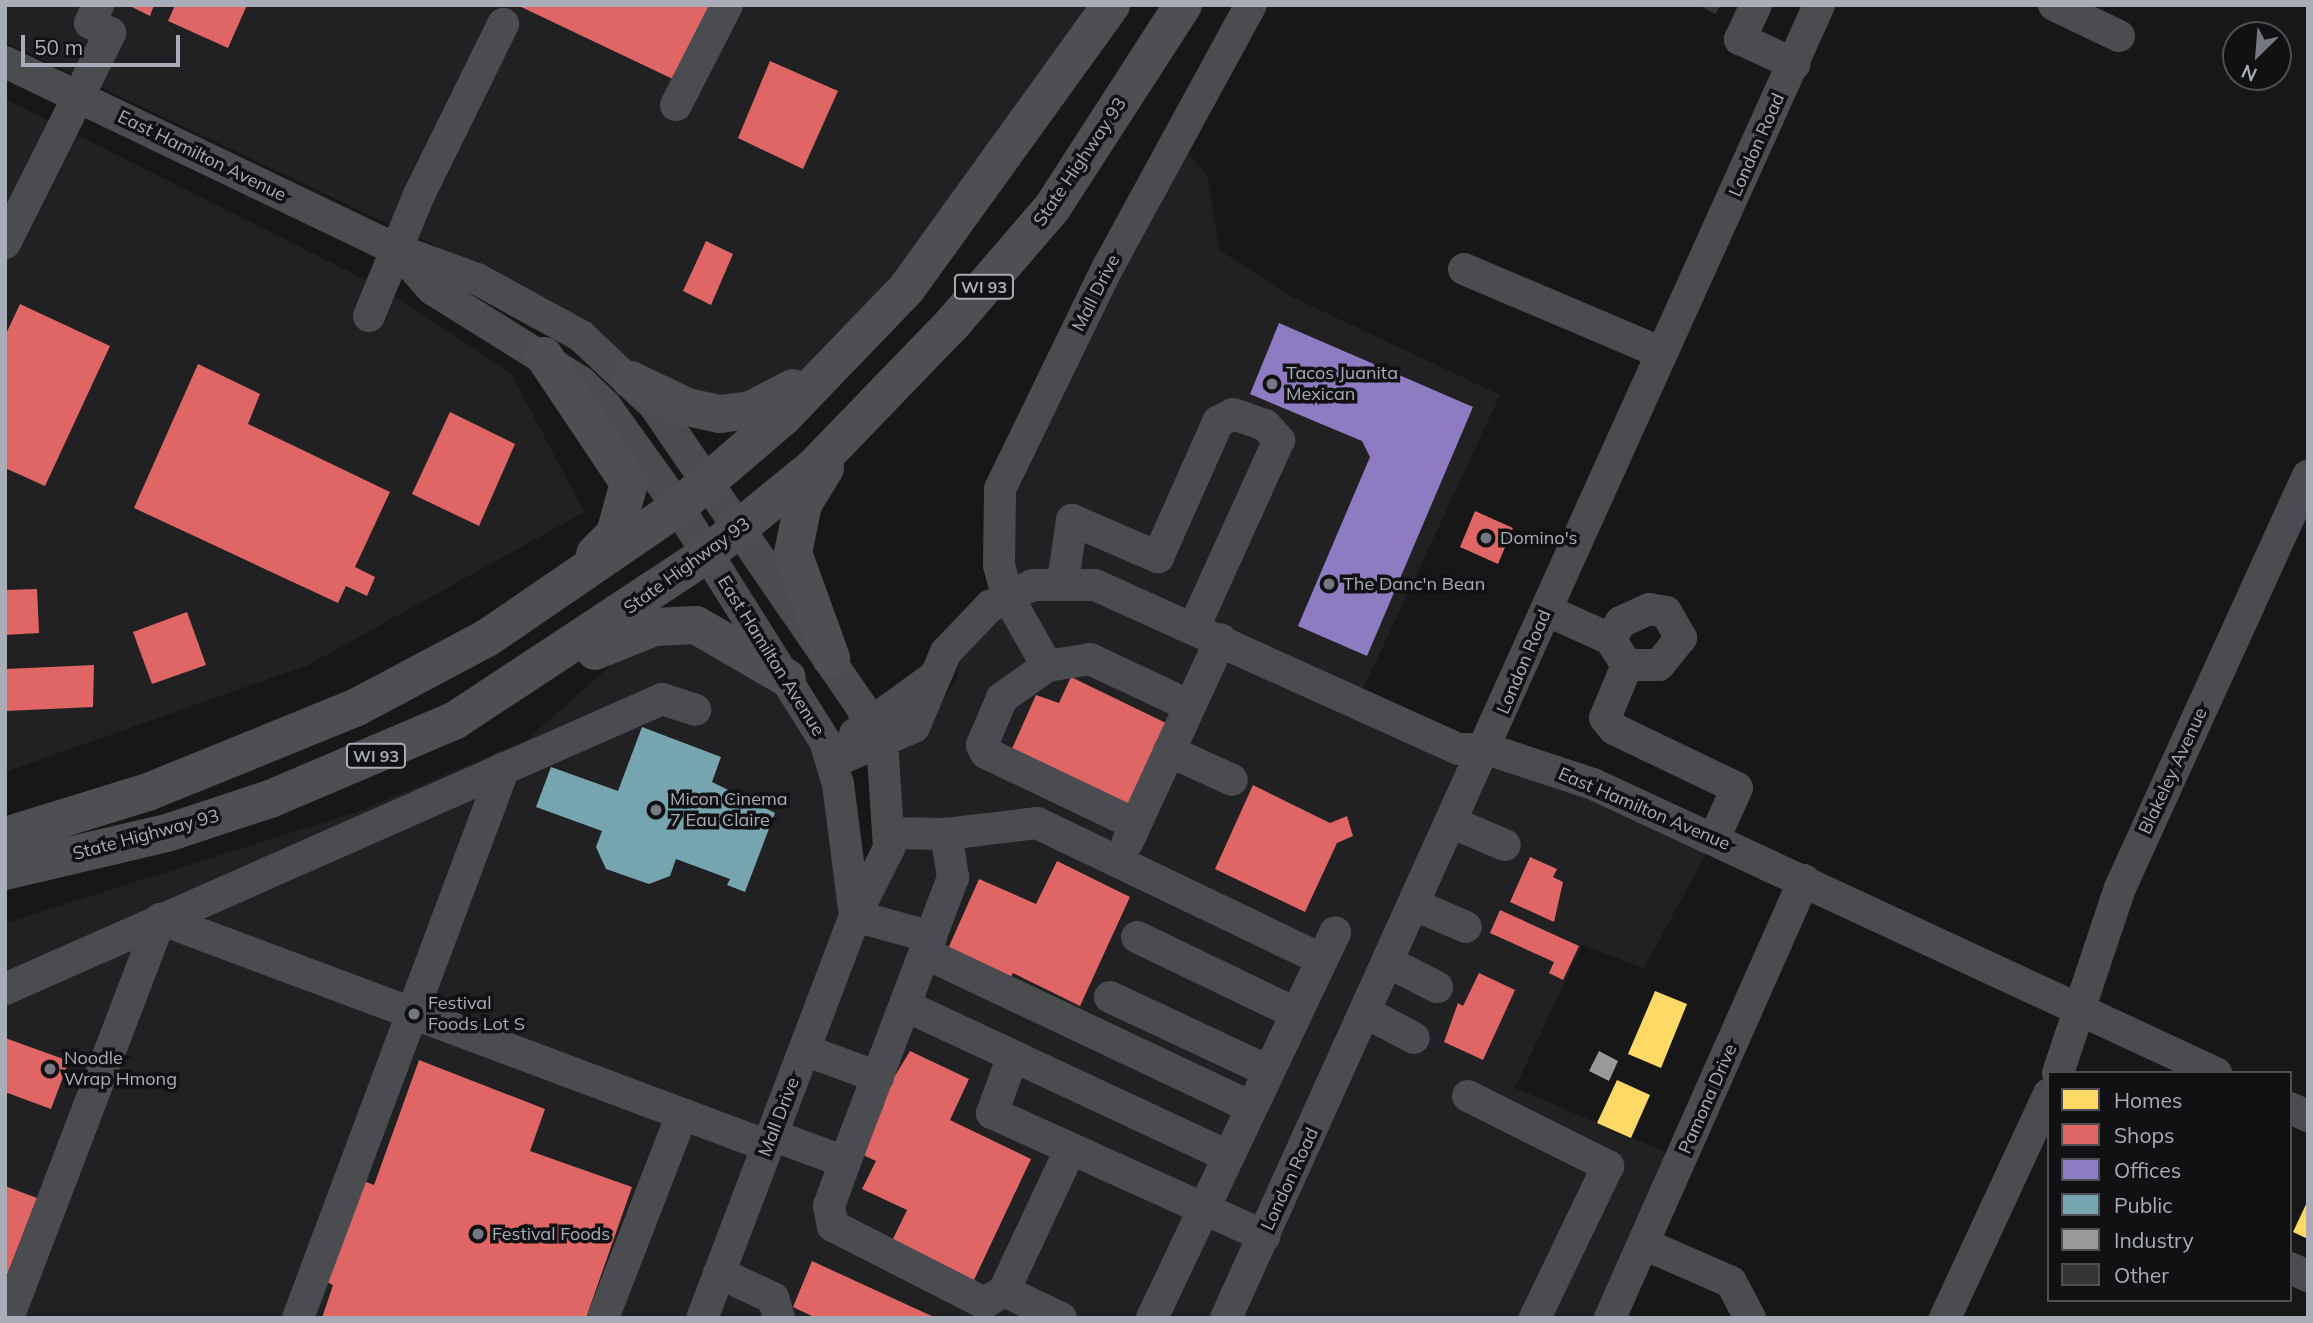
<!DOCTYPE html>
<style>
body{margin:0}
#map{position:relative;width:2313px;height:1323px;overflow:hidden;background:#171717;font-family:Mulish,sans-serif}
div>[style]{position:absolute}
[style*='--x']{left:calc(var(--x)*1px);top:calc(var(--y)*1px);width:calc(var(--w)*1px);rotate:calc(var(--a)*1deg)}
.built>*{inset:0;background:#212123}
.homes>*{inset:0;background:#ffd966}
.shops>*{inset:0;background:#e06666}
.offices>*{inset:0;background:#8e7cc3}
.public>*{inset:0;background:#76a5af}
.industry>*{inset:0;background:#999}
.building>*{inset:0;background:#353536}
.minor>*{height:32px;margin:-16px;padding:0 16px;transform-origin:16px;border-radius:16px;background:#4b4c50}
.major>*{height:38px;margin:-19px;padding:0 19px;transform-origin:19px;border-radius:19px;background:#4d4f52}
.dots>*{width:19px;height:19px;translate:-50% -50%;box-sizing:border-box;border:4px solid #111113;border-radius:50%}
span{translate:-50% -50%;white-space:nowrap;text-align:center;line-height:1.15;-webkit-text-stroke:7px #111113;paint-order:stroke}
.shield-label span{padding:2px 5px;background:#111113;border:2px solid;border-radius:5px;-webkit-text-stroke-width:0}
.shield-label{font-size:16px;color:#a8adb8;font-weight:700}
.street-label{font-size:18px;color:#a8adb8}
.poi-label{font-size:18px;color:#a8adb8}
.left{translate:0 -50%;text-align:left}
.frame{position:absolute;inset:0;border:7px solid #a8adb8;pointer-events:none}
.legend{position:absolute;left:2047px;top:1071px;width:245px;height:231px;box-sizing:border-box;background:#111113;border:2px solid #4d4f55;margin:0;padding:9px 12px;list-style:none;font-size:21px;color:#a8adb8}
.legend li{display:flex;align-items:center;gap:14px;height:35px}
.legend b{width:35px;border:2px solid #4d4f55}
.north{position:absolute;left:2222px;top:21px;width:70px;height:70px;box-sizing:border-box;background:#111113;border:2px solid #4d4f55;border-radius:50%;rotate:205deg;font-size:19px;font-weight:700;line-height:28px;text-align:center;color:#a8adb8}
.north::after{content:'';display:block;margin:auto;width:24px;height:32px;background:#757880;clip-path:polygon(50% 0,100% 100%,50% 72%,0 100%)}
.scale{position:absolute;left:21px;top:35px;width:159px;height:32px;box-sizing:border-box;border:4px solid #a8adb8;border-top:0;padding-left:9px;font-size:21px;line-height:24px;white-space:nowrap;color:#a8adb8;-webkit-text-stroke:5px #111113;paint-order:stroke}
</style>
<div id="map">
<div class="built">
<div style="clip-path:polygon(5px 5px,1111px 5px,846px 355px,735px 414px,632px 362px,552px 301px,5px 42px)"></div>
<div style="clip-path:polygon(5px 99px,384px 289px,511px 373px,584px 512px,308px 665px,5px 772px)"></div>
<div style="clip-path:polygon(1178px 141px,1208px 177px,1219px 250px,1290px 296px,1500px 395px,1357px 702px,1714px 839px,1644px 968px,1582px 945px,1515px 1088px,1681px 1159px,1610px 1318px,5px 1318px,5px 923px,363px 810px,528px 739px,654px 627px,677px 624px,815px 719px,848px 863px,877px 882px,883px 757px,923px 732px,958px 677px,964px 629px,990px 606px,994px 535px)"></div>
</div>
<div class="homes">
<div style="clip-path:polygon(1655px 991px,1687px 1004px,1661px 1068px,1628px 1054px)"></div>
<div style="clip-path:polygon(1617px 1080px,1650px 1095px,1631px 1138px,1597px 1123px)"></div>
<div style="clip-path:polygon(2308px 1200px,2308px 1239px,2293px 1232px)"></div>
</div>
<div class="shops">
<div style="clip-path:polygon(128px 5px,154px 5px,150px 16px)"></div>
<div style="clip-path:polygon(175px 5px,247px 5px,228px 48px,168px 21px)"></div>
<div style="clip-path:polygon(517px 5px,713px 5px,677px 81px)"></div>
<div style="clip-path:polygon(770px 61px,838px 91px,803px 169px,738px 138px)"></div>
<div style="clip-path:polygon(706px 241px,733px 254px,711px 305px,683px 291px)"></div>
<div style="clip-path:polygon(20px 304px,110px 346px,45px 486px,5px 468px,5px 336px)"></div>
<div style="clip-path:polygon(198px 364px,260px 394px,248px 424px,390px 492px,355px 567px,375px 577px,367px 596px,346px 586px,338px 603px,134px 508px)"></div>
<div style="clip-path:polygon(450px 412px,515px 444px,479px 526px,412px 494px)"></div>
<div style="clip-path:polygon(1475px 511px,1513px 528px,1498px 564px,1460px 547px)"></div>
<div style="clip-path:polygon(37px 589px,39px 633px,5px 635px,5px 590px)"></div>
<div style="clip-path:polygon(187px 612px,206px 665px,152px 684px,133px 632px)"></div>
<div style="clip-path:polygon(94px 665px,93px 707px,5px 711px,5px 669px)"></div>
<div style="clip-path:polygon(1071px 677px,1168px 724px,1131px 820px,1007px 760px,1036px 695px,1059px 703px)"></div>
<div style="clip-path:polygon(1253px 785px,1330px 823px,1347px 816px,1353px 836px,1337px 843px,1305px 912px,1215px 869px)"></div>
<div style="clip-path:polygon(1530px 857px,1557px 869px,1553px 877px,1563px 882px,1554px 922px,1510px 902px)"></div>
<div style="clip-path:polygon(1057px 861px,1130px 897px,1080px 1006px,1013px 973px,1005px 989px,943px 960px,979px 879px,1036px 904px)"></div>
<div style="clip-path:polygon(1500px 910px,1579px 946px,1563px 980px,1549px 973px,1554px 962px,1490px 933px)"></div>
<div style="clip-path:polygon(1479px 973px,1515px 990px,1483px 1060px,1444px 1042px,1458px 1003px,1463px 1006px)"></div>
<div style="clip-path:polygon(5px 1038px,69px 1061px,51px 1109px,5px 1092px)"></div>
<div style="clip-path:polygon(910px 1051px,969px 1079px,950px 1120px,1031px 1159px,973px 1282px,891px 1243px,907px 1210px,862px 1189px,876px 1161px,861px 1154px,884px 1105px,879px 1102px)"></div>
<div style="clip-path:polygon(419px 1060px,545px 1109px,530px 1151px,632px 1187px,586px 1318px,322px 1318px,333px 1285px,324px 1281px,361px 1180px,374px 1185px)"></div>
<div style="clip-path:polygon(5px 1186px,37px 1198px,5px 1280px)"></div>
<div style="clip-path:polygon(812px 1261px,936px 1318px,816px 1318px,793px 1307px)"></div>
</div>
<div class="offices">
<div style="clip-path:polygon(1279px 323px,1473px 407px,1367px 656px,1298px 626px,1370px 457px,1362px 441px,1250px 394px)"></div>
</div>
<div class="public">
<div style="clip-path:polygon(642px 727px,721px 757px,712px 782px,775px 813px,745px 892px,727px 885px,730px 879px,676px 859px,670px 876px,649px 884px,606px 869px,596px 847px,602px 831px,536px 807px,551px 767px,618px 791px)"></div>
</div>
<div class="industry">
<div style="clip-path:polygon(1599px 1051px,1618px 1061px,1609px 1081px,1589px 1071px)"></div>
</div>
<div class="building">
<div style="clip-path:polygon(1698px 5px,1720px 5px,1716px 14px)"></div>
</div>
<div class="minor">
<div style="--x:1756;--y:5;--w:38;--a:115"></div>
<div style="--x:1740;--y:39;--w:60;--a:24.8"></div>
<div style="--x:2054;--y:5;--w:72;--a:25.5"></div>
<div style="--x:5;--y:62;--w:436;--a:25.6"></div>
<div style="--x:398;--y:250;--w:84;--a:20.2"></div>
<div style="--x:477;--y:279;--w:119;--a:28.7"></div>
<div style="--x:581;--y:336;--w:100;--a:43.4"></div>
<div style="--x:654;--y:405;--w:365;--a:55.5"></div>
<div style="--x:861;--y:706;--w:56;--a:66.7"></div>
<div style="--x:883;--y:757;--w:91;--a:86.2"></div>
<div style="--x:889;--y:848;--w:76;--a:116.6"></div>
<div style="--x:855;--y:916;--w:430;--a:110.8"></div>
<div style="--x:676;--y:105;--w:112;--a:-63"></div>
<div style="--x:5;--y:243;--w:235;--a:-63.4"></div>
<div style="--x:110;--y:33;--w:22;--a:-153"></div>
<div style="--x:90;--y:23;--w:20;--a:-66"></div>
<div style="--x:400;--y:252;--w:49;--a:49.1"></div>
<div style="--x:432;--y:289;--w:176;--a:32"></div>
<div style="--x:581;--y:382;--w:33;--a:44"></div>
<div style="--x:605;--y:405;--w:125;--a:54.4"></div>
<div style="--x:678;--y:507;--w:276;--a:57.9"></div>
<div style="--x:825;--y:741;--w:45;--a:73.2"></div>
<div style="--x:838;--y:784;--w:133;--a:82.7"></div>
<div style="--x:1464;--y:269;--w:215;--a:23"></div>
<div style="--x:369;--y:316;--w:129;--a:-67.6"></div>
<div style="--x:418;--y:197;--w:193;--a:-63.8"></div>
<div style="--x:1063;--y:581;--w:62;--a:-81.6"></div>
<div style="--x:1072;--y:520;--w:94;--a:23.3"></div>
<div style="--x:1158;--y:557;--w:148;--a:-66"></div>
<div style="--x:1218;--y:422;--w:17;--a:-28"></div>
<div style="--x:1233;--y:414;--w:34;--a:19"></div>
<div style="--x:1265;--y:425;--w:21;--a:47"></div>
<div style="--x:1279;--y:440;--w:205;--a:114.4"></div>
<div style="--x:1546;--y:610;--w:70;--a:24.4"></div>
<div style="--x:1610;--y:639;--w:31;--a:57"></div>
<div style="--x:1627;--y:665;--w:32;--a:0"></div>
<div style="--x:1659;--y:665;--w:35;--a:-51"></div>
<div style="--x:1681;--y:638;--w:30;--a:-120"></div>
<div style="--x:1666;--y:612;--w:17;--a:-170"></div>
<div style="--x:1649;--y:609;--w:31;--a:155"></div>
<div style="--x:1621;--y:622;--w:20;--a:123"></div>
<div style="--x:1627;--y:665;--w:57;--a:112.5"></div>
<div style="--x:1605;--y:718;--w:14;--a:51"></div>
<div style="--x:1614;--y:729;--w:136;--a:25.6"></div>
<div style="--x:1737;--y:788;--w:56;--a:114.3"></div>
<div style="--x:1047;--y:666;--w:81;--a:-119.4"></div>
<div style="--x:1007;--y:595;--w:31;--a:-105"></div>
<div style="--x:999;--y:565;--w:76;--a:-89.2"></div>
<div style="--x:1000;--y:489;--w:247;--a:-64.1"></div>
<div style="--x:1108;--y:267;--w:298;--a:-61.4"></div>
<div style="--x:855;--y:734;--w:97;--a:-35.8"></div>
<div style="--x:1169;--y:751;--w:69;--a:24.7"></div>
<div style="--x:833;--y:762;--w:88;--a:-23.4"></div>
<div style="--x:914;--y:727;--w:82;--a:-66.9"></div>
<div style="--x:946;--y:652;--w:64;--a:-46.3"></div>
<div style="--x:990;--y:606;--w:48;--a:-26"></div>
<div style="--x:1033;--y:585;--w:62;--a:0"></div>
<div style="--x:1095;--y:585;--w:398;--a:24.3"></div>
<div style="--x:1458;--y:749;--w:29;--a:0"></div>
<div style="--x:1487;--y:749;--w:112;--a:18.3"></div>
<div style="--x:1593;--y:784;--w:687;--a:24.89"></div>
<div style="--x:1135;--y:824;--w:165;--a:-154.5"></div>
<div style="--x:986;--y:753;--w:9;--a:-117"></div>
<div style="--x:982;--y:745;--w:51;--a:-66.9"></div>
<div style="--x:1002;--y:698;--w:55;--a:-35.4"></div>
<div style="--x:1047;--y:666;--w:44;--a:-9.2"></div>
<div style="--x:1090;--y:659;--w:110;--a:25.2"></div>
<div style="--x:1455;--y:824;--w:54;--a:22.8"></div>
<div style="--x:946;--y:834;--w:92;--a:-6.9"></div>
<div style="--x:1037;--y:823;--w:315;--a:25.6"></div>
<div style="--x:1128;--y:841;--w:222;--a:-65.3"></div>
<div style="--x:1417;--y:906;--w:53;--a:23.2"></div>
<div style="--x:855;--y:916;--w:79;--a:15.4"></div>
<div style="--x:160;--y:919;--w:649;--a:20.47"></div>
<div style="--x:1137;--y:937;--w:175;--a:25.7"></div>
<div style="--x:925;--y:953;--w:361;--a:25.3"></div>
<div style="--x:1390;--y:963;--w:53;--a:27.1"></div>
<div style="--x:5;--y:989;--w:718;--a:-23.82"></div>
<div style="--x:662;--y:699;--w:35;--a:18"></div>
<div style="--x:1110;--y:997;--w:174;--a:25.1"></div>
<div style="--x:906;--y:1006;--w:118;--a:25"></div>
<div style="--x:1013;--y:1056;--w:61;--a:110.2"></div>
<div style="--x:992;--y:1113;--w:299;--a:24.3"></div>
<div style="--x:1367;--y:1013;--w:53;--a:28"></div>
<div style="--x:804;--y:1050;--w:79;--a:20"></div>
<div style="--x:1013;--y:1056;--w:236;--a:25"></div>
<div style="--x:2058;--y:1073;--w:195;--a:-71.5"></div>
<div style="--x:2120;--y:888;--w:453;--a:-65.5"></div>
<div style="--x:1468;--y:1096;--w:157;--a:26.6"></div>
<div style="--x:1608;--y:1166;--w:169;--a:115.7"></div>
<div style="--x:2290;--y:1108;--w:20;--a:24"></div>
<div style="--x:772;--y:1135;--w:78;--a:20.3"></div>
<div style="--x:845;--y:1162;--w:305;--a:-69.2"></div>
<div style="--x:953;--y:877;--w:44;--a:-99.2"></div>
<div style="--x:946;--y:834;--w:56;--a:-179"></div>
<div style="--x:845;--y:1162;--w:47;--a:110"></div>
<div style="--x:829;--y:1206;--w:20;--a:79"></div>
<div style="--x:833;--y:1226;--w:169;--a:27"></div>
<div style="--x:984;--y:1303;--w:23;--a:-31"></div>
<div style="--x:1004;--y:1291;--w:156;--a:-64.9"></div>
<div style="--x:1644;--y:1244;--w:95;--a:23.6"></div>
<div style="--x:1731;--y:1282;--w:41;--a:62.2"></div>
<div style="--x:2290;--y:1268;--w:20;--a:24"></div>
<div style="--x:719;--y:1273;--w:60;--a:24.8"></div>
<div style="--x:773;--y:1298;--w:21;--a:73"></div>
<div style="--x:1004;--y:1291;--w:63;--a:25.3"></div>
<div style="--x:8;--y:1318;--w:427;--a:-69.1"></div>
<div style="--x:298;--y:1318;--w:587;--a:-69.47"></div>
<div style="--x:603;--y:1318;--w:219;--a:-68.8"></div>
<div style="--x:1152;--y:1318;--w:427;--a:-64.6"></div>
<div style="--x:1226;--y:1318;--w:1441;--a:-65.69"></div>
<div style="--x:1610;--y:1318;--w:479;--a:-66.1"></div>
<div style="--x:1945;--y:1318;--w:247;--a:-65.1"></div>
</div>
<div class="major">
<div style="--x:544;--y:356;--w:153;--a:56.2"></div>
<div style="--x:629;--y:483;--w:53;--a:105.4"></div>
<div style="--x:615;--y:534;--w:28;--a:135"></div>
<div style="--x:631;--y:380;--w:62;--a:25.7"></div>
<div style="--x:687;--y:407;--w:34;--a:12"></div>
<div style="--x:720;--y:414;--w:31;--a:-7"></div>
<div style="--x:751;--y:410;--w:47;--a:-27.6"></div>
<div style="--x:825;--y:468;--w:42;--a:121.4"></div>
<div style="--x:803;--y:504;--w:50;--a:101.5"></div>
<div style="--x:793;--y:553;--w:112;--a:70.1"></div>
<div style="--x:595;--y:651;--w:64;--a:-22.1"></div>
<div style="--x:654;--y:627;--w:42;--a:-2.7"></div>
<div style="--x:696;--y:625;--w:105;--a:30.2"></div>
<div style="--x:5;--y:836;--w:150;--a:-17.1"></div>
<div style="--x:148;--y:792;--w:226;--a:-22.1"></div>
<div style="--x:357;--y:707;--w:147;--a:-28"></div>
<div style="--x:487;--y:638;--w:232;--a:-34.4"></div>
<div style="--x:678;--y:507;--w:137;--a:-40.6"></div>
<div style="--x:782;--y:418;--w:180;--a:-46.1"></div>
<div style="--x:907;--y:288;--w:349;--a:-54.2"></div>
<div style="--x:5;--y:871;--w:166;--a:-13.2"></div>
<div style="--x:167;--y:833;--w:108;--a:-18.3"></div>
<div style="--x:270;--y:799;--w:200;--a:-23"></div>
<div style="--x:454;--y:721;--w:303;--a:-33.4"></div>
<div style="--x:707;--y:554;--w:138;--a:-39.1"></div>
<div style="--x:814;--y:467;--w:200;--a:-46"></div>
<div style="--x:953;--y:323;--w:152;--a:-49.3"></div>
<div style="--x:1052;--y:208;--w:242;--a:-57.2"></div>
</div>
<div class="dots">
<div style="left:1272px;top:384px;background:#757880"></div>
<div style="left:1486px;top:538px;background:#757880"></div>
<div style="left:1329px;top:584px;background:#757880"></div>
<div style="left:656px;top:810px;background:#757880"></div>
<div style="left:414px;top:1014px;background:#757880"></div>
<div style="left:50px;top:1069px;background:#757880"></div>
<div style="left:478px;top:1234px;background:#757880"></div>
</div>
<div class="shield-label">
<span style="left:984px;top:287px">WI 93</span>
<span style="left:376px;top:756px">WI 93</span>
</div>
<div class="street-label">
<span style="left:1757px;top:145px;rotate:-66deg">London Road</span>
<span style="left:202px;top:156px;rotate:26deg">East Hamilton Avenue</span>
<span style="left:1080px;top:162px;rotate:-56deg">State Highway 93</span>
<span style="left:1096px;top:293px;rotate:-63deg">Mall Drive</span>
<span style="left:687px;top:566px;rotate:-36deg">State Highway 93</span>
<span style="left:771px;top:656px;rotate:58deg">East Hamilton Avenue</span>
<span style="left:1524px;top:662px;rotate:-67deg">London Road</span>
<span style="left:2173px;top:771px;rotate:-65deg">Blakeley Avenue</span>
<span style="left:1644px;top:809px;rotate:23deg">East Hamilton Avenue</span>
<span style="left:146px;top:835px;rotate:-15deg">State Highway 93</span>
<span style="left:1708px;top:1099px;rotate:-66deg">Pamona Drive</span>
<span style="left:779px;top:1117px;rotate:-69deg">Mall Drive</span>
<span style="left:1290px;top:1179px;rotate:-65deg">London Road</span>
</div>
<div class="poi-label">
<span class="left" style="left:1286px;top:384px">Tacos Juanita<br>Mexican</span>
<span class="left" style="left:1500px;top:538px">Domino's</span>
<span class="left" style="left:1343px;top:584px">The Danc'n Bean</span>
<span class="left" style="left:670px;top:810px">Micon Cinema<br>7 Eau Claire</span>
<span class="left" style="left:428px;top:1014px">Festival<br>Foods Lot S</span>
<span class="left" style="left:64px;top:1069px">Noodle<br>Wrap Hmong</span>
<span class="left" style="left:492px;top:1234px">Festival Foods</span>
</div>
<div class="frame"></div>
<ul class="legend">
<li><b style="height:19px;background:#ffd966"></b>Homes</li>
<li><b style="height:19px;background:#e06666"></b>Shops</li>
<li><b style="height:19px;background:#8e7cc3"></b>Offices</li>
<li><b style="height:19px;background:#76a5af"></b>Public</li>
<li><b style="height:19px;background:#999"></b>Industry</li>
<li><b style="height:19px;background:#353536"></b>Other</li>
</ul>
<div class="north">N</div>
<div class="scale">50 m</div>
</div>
